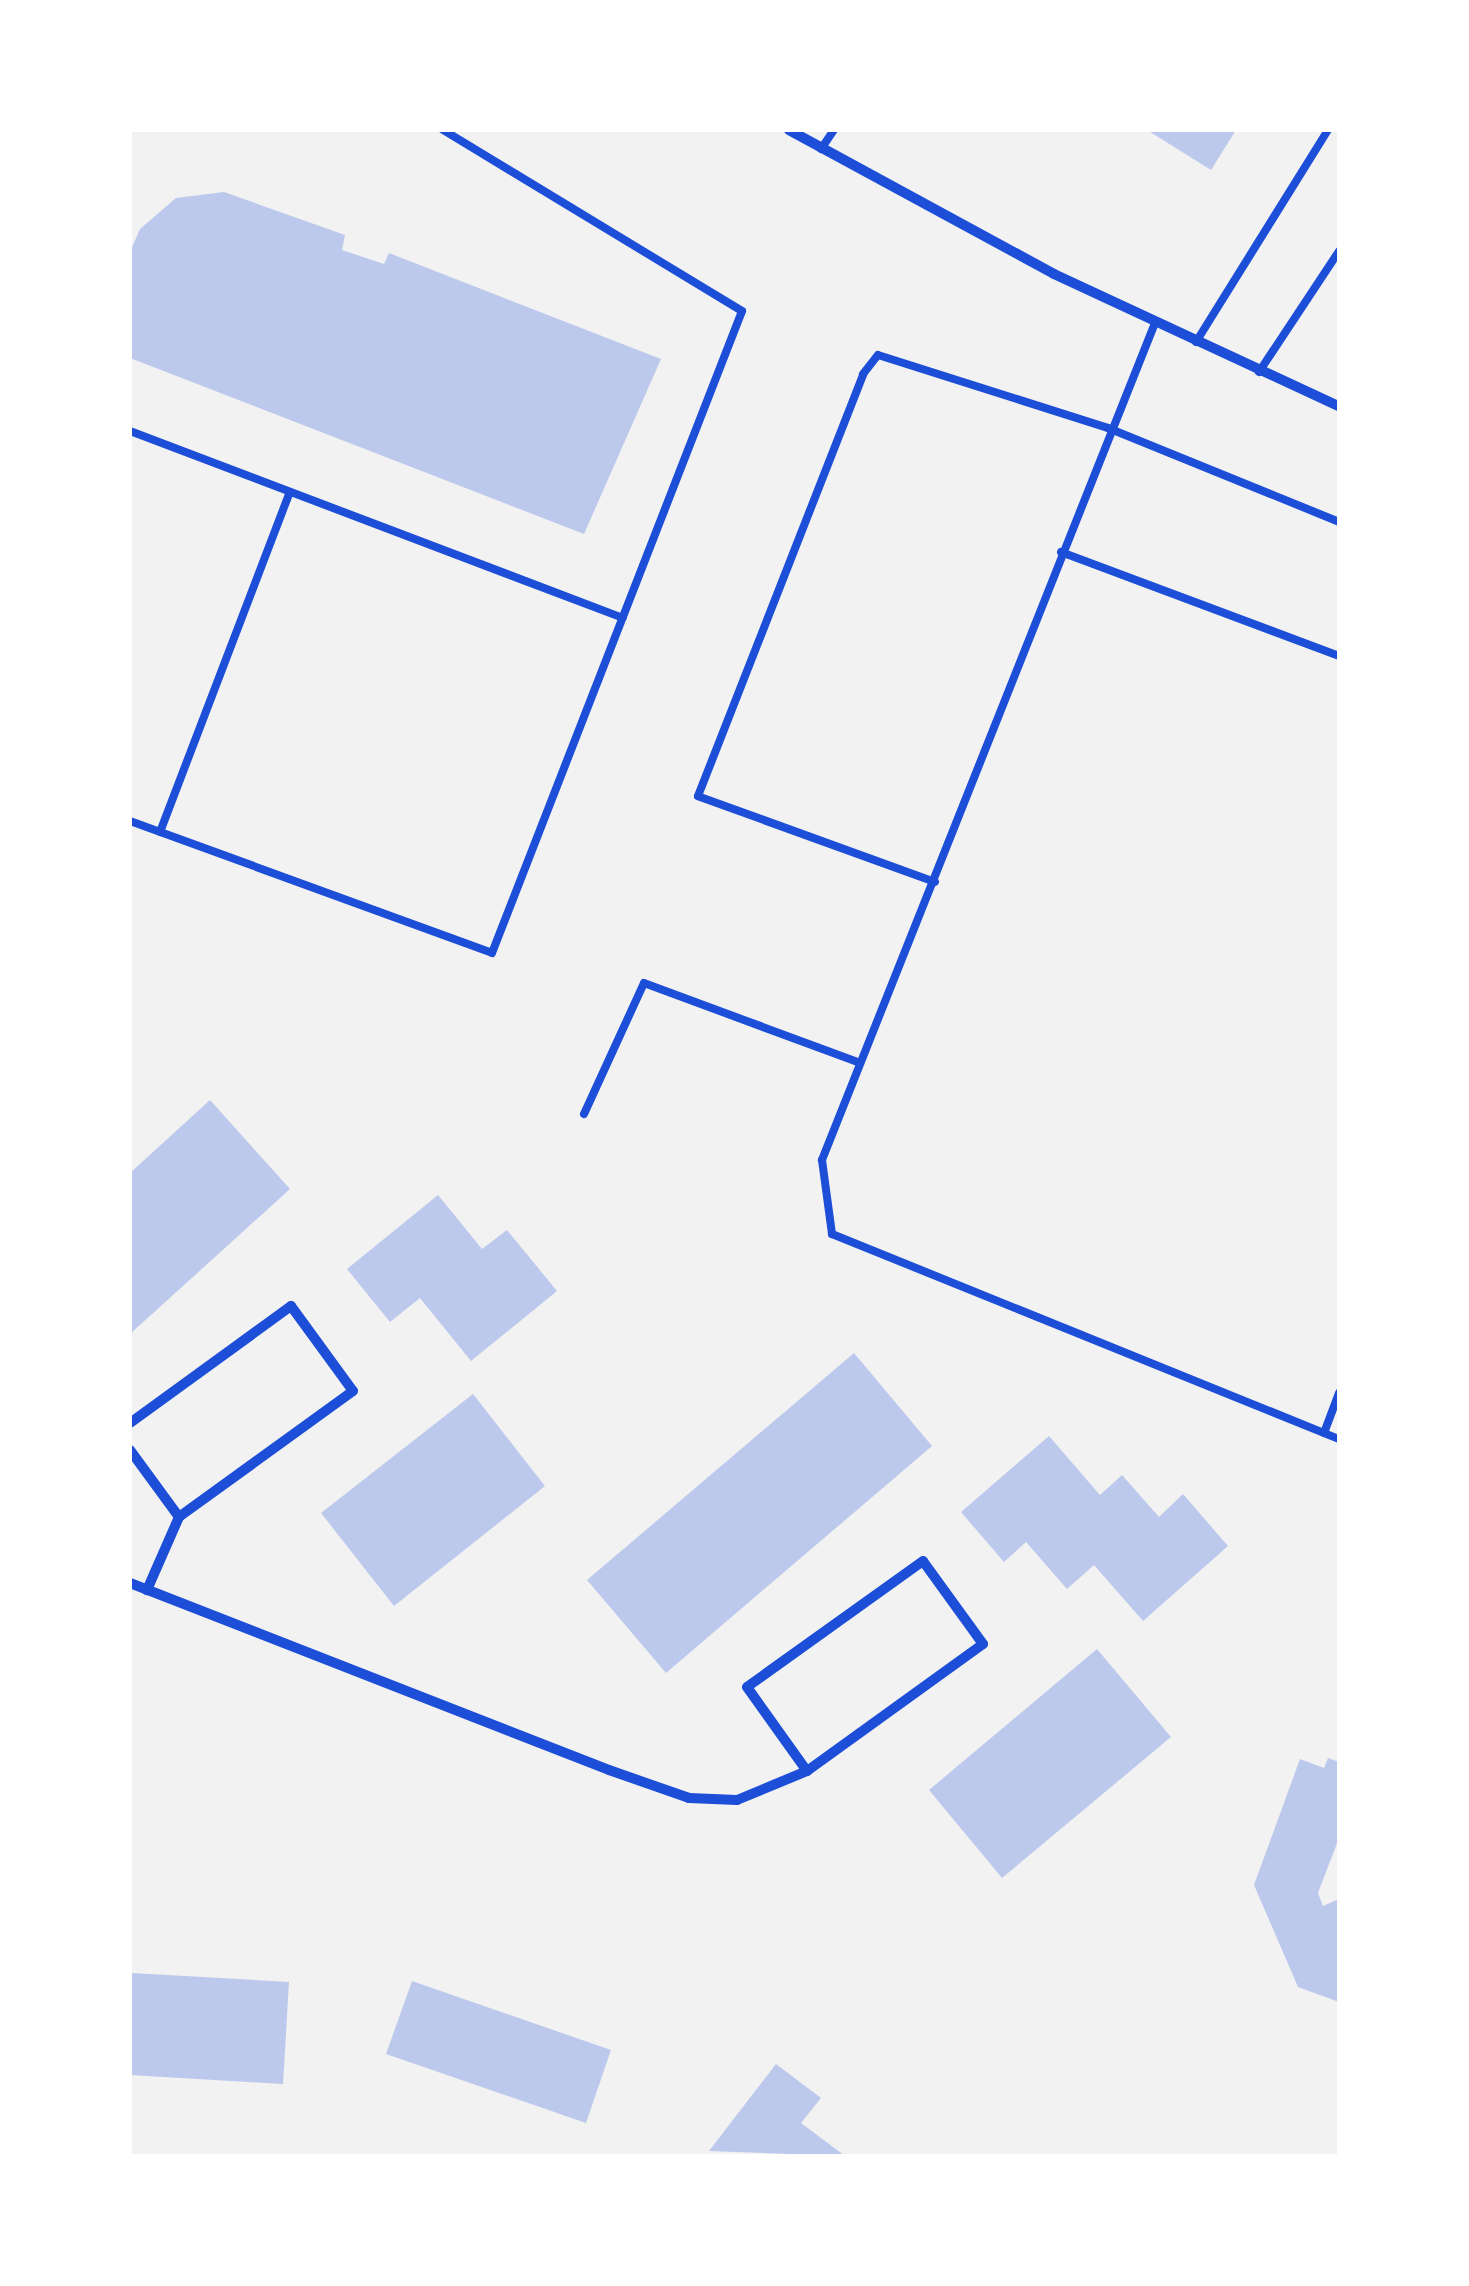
<!DOCTYPE html>
<style>
body{margin:0}
#map{position:relative;width:1469px;height:2286px;overflow:hidden;background:#f2f2f2;font-family:"Nunito Sans",sans-serif}
div>[style]{position:absolute}
[style*='--x']{left:calc(var(--x)*1px);top:calc(var(--y)*1px);width:calc(var(--w)*1px);rotate:calc(var(--a)*1deg)}
.building>*{inset:0;background:#bdc9ec}
.service>*{height:8px;margin:-4px;padding:0 4px;transform-origin:4px;border-radius:4px;background:#1d4ed8}
.minor>*{height:10px;margin:-5px;padding:0 5px;transform-origin:5px;border-radius:5px;background:#1d4ed8}
span{translate:-50% -50%;white-space:nowrap;text-align:center;line-height:1.15;-webkit-text-stroke:8px #fff;paint-order:stroke}
.frame{position:absolute;inset:0;border:132px solid #fff;pointer-events:none}
</style>
<div id="map">
<div class="building">
<div style="clip-path:polygon(1147px 130px,1236px 130px,1211px 170px)"></div>
<div style="clip-path:polygon(224px 192px,345px 235px,342px 250px,384px 264px,389px 253px,661px 359px,584px 534px,130px 358px,130px 252px,140px 229px,176px 198px)"></div>
<div style="clip-path:polygon(210px 1100px,290px 1189px,130px 1334px,130px 1173px)"></div>
<div style="clip-path:polygon(438px 1195px,482px 1249px,507px 1230px,557px 1291px,471px 1361px,420px 1298px,390px 1322px,347px 1269px)"></div>
<div style="clip-path:polygon(854px 1353px,932px 1446px,666px 1673px,587px 1580px)"></div>
<div style="clip-path:polygon(473px 1394px,545px 1486px,394px 1606px,321px 1513px)"></div>
<div style="clip-path:polygon(1049px 1436px,1100px 1495px,1122px 1475px,1159px 1517px,1183px 1494px,1228px 1546px,1143px 1621px,1094px 1565px,1067px 1589px,1026px 1542px,1004px 1562px,961px 1512px)"></div>
<div style="clip-path:polygon(1097px 1649px,1171px 1737px,1002px 1878px,929px 1790px)"></div>
<div style="clip-path:polygon(1328px 1758px,1339px 1762px,1339px 1838px,1318px 1893px,1323px 1906px,1339px 1899px,1339px 2002px,1298px 1987px,1254px 1885px,1300px 1759px,1324px 1768px)"></div>
<div style="clip-path:polygon(132px 1973px,289px 1982px,283px 2084px,130px 2075px)"></div>
<div style="clip-path:polygon(412px 1981px,611px 2050px,586px 2123px,386px 2054px)"></div>
<div style="clip-path:polygon(776px 2064px,821px 2098px,801px 2123px,845px 2156px,709px 2151px)"></div>
</div>
<div class="service">
<div style="--x:821;--y:149;--w:23;--a:-56"></div>
<div style="--x:1155;--y:323;--w:901;--a:111.7"></div>
<div style="--x:822;--y:1160;--w:75;--a:82.3"></div>
<div style="--x:832;--y:1234;--w:547;--a:22.02"></div>
<div style="--x:1196;--y:342;--w:250;--a:-58.1"></div>
<div style="--x:1259;--y:372;--w:145;--a:-56.5"></div>
<div style="--x:130;--y:431;--w:527;--a:20.77"></div>
<div style="--x:1061;--y:552;--w:297;--a:20.5"></div>
<div style="--x:130;--y:821;--w:385;--a:20"></div>
<div style="--x:492;--y:953;--w:689;--a:-68.72"></div>
<div style="--x:742;--y:311;--w:350;--a:-148.8"></div>
<div style="--x:160;--y:832;--w:364;--a:-69.1"></div>
<div style="--x:935;--y:882;--w:252;--a:-160.1"></div>
<div style="--x:698;--y:796;--w:453;--a:-68.6"></div>
<div style="--x:863;--y:374;--w:24;--a:-52"></div>
<div style="--x:878;--y:355;--w:241;--a:17.6"></div>
<div style="--x:1108;--y:428;--w:249;--a:22.1"></div>
<div style="--x:584;--y:1114;--w:144;--a:-65.4"></div>
<div style="--x:644;--y:983;--w:230;--a:20.3"></div>
<div style="--x:1324;--y:1433;--w:43;--a:-69.4"></div>
</div>
<div class="minor">
<div style="--x:789;--y:130;--w:302;--a:28.5"></div>
<div style="--x:1054;--y:274;--w:314;--a:24.9"></div>
<div style="--x:130;--y:1423;--w:199;--a:-36"></div>
<div style="--x:291;--y:1306;--w:105;--a:53.9"></div>
<div style="--x:353;--y:1391;--w:215;--a:144.1"></div>
<div style="--x:179;--y:1517;--w:80;--a:113.7"></div>
<div style="--x:130;--y:1450;--w:83;--a:53.8"></div>
<div style="--x:130;--y:1583;--w:514;--a:21.33"></div>
<div style="--x:609;--y:1770;--w:85;--a:19.3"></div>
<div style="--x:689;--y:1798;--w:48;--a:2.4"></div>
<div style="--x:737;--y:1800;--w:76;--a:-22.5"></div>
<div style="--x:807;--y:1771;--w:217;--a:-35.8"></div>
<div style="--x:983;--y:1644;--w:102;--a:-125.9"></div>
<div style="--x:923;--y:1561;--w:216;--a:144.4"></div>
<div style="--x:747;--y:1687;--w:103;--a:54.5"></div>
</div>
<div class="frame"></div>
</div>
